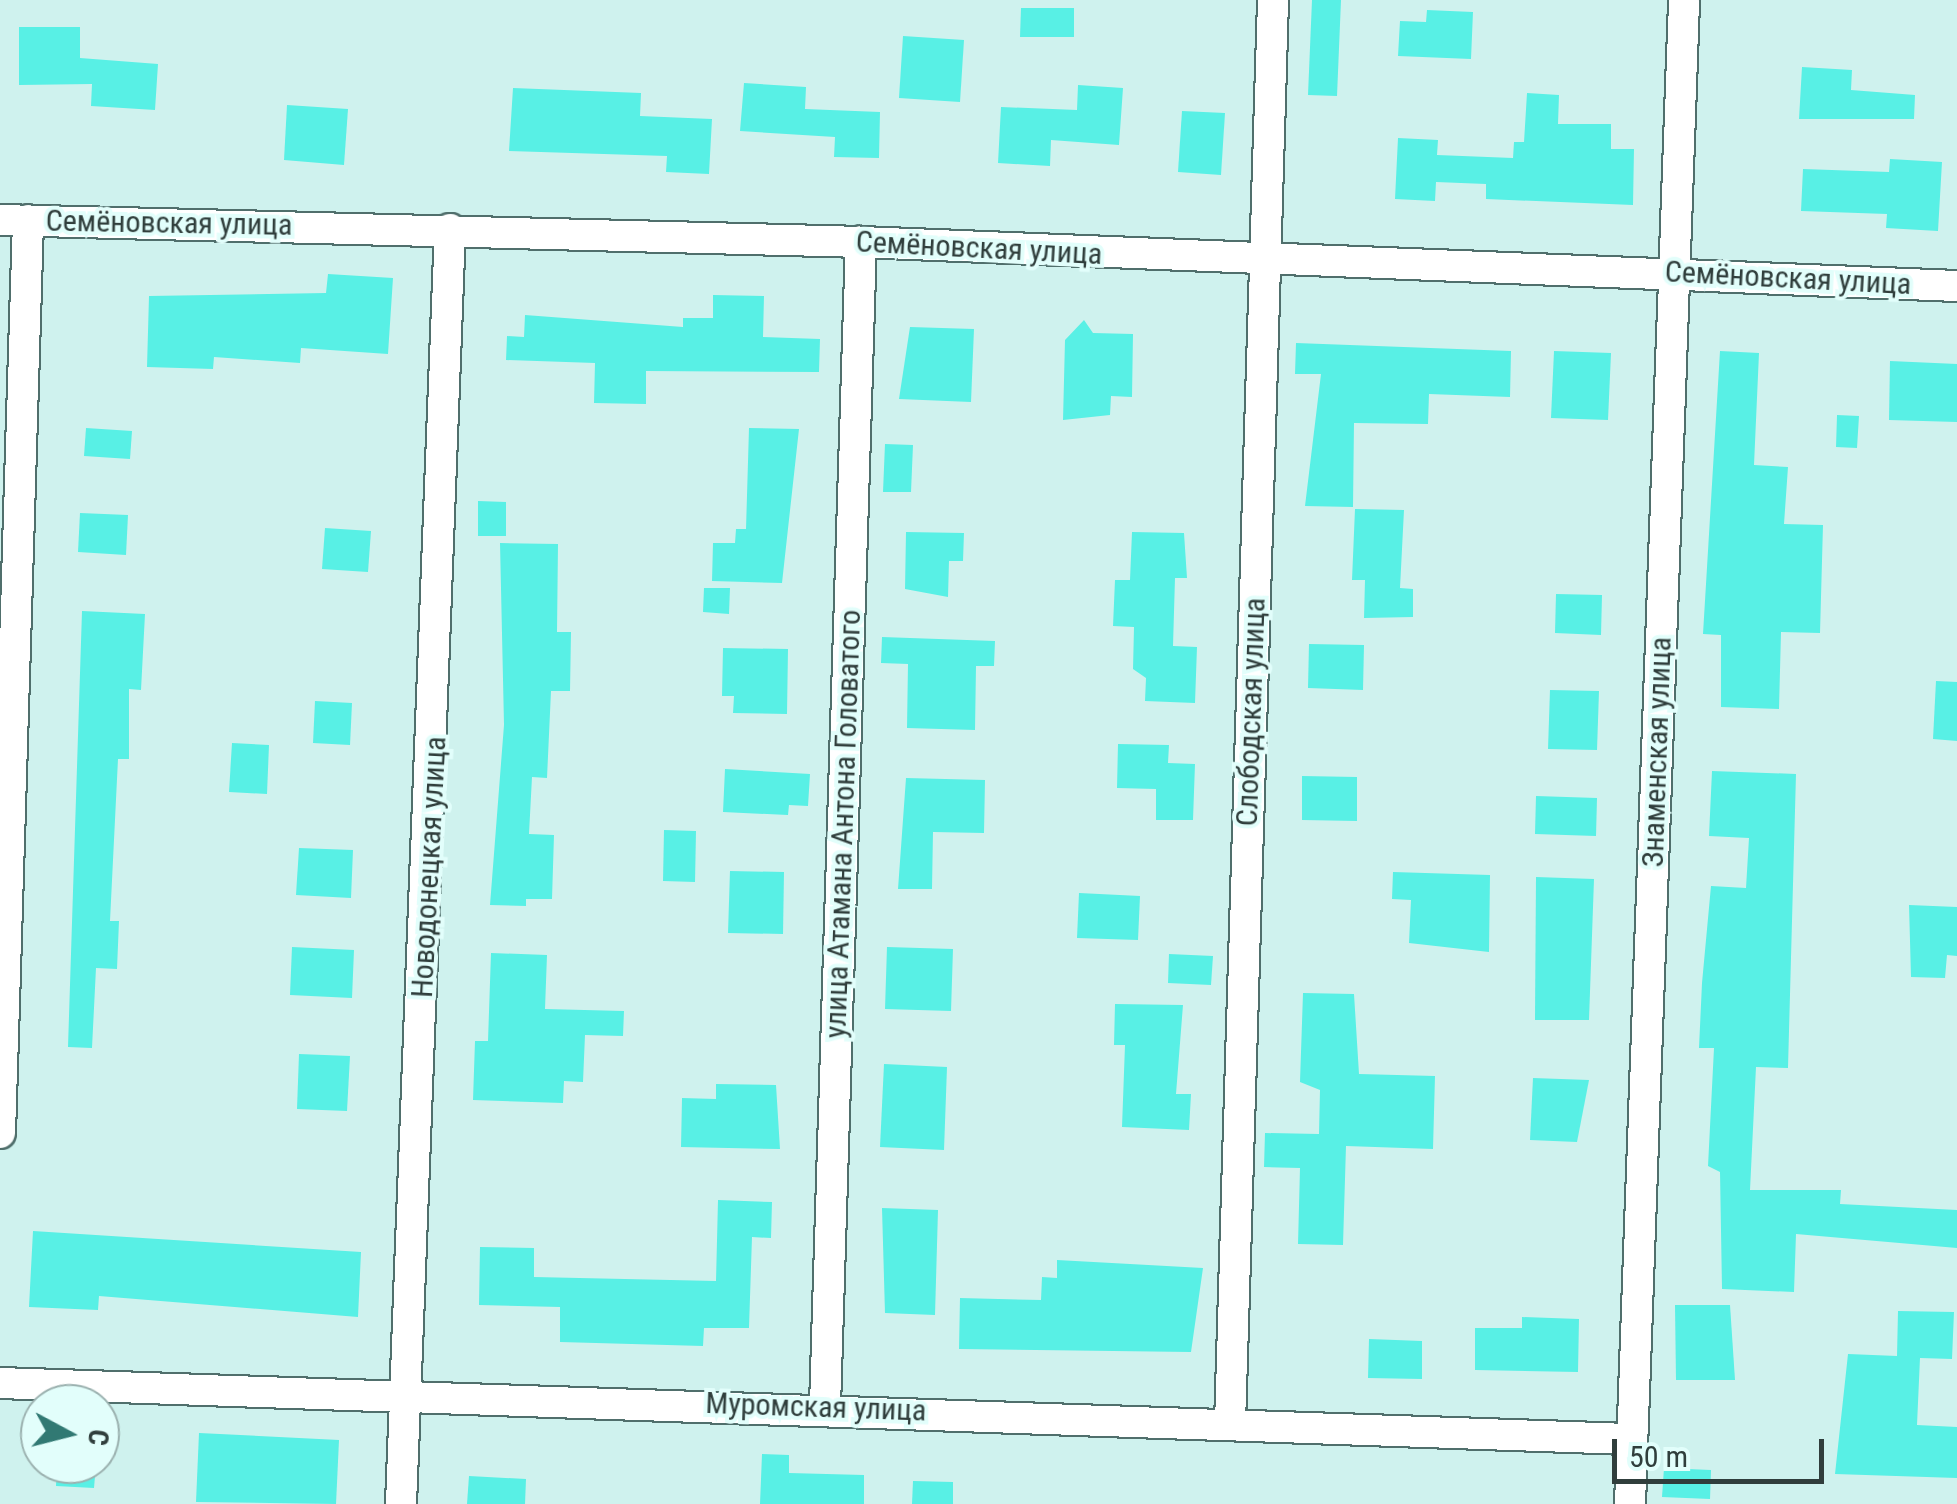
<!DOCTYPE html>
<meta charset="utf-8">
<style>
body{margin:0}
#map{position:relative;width:1957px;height:1504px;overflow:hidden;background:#cff2ee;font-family:"Roboto Condensed",sans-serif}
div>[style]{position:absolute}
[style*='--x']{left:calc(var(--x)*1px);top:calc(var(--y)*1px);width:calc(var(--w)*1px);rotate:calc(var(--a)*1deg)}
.building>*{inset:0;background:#58f0e5}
.roads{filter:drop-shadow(2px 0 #506f6c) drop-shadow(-2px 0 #506f6c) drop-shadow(0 2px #506f6c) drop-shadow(0 -2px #506f6c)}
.minor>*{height:30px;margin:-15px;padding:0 15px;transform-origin:15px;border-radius:15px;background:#fff}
span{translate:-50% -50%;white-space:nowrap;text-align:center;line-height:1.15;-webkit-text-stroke:8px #e2fefb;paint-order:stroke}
.street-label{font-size:30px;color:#303e3c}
.north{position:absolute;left:20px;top:1384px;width:100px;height:100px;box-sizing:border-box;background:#e2fefb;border:2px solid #9bb1af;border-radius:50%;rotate:97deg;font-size:28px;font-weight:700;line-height:40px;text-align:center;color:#303e3c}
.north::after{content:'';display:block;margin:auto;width:35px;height:45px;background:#317973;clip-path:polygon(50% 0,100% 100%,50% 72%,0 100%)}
.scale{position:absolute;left:1612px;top:1439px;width:212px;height:45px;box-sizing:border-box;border:5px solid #303e3c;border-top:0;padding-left:12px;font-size:30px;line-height:35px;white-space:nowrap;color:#303e3c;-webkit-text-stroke:8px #e2fefb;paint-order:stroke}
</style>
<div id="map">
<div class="building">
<div style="clip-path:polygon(1312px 0,1341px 0,1337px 96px,1308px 95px)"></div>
<div style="clip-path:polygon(1021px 8px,1074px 8px,1074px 37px,1020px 37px)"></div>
<div style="clip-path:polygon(1427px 10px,1473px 12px,1471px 59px,1398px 56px,1400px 21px,1426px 22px)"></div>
<div style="clip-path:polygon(19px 27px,80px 27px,80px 58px,158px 64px,155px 110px,91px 106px,92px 84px,19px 85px)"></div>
<div style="clip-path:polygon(903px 36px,964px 40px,960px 102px,899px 98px)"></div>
<div style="clip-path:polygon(1802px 67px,1852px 70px,1851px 90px,1915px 95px,1914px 119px,1799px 119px)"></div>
<div style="clip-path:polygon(744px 83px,806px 87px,805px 109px,880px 112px,879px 158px,834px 157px,835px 137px,740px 131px)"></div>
<div style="clip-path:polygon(1078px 85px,1123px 88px,1119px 145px,1051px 140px,1050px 166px,998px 163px,1001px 107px,1077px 110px)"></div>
<div style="clip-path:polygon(513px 88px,641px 93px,640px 116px,712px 119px,709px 174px,666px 172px,667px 156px,509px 151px)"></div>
<div style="clip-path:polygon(1527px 93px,1559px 95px,1558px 124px,1611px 124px,1611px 149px,1634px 149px,1633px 205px,1486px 199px,1486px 184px,1436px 182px,1435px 201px,1395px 199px,1398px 138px,1438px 140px,1437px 155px,1513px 158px,1514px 142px,1524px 142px)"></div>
<div style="clip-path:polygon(287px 105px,348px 109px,344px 165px,284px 160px)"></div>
<div style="clip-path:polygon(1182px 111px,1225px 113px,1221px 175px,1178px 172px)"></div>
<div style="clip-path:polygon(1890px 159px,1942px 162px,1938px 231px,1886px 228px,1887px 214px,1801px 211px,1803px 169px,1889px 172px)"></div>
<div style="clip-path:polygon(328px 274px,393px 278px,388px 354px,301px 348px,300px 363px,214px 357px,213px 369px,147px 367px,149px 296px,326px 293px)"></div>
<div style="clip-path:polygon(713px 295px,764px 296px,763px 337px,820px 339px,819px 372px,646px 371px,646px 404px,594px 403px,595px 363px,506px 360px,507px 336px,524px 337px,525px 315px,683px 327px,683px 318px,713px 318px)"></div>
<div style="clip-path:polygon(1084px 320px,1093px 333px,1133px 334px,1132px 397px,1111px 396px,1110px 415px,1063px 420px,1065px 340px)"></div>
<div style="clip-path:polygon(910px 327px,974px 329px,971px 402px,899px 399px)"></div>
<div style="clip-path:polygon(1296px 343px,1511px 351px,1510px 397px,1429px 394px,1428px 424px,1354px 423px,1353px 507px,1305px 506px,1321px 374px,1295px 374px)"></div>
<div style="clip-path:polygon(1554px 351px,1611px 353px,1608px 420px,1551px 418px)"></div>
<div style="clip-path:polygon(1720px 351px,1759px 353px,1754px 465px,1788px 467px,1784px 524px,1823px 525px,1820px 633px,1781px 632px,1779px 709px,1721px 707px,1721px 635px,1703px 634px)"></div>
<div style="clip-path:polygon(1890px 361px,1957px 364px,1957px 422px,1889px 420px)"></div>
<div style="clip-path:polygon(1837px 415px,1859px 416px,1857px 448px,1836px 447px)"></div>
<div style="clip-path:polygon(86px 428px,132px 431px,130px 459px,84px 456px)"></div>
<div style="clip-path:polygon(749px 428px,799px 429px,782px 583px,712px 581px,713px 543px,735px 543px,736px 529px,746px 529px)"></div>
<div style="clip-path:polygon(885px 444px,913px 445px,911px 492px,883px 492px)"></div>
<div style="clip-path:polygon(478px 501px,506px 502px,506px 536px,478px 536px)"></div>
<div style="clip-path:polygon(1355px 509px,1404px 510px,1400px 588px,1413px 589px,1413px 617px,1364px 618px,1365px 580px,1352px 580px)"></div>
<div style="clip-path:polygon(80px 513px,128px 515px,126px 555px,78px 552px)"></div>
<div style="clip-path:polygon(325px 528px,371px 531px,368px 572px,322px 569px)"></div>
<div style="clip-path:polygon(906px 532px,964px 533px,963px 561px,949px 561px,948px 597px,905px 589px)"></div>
<div style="clip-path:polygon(1132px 532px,1184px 533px,1187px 578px,1175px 578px,1173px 646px,1197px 647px,1195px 703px,1145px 701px,1146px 678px,1133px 669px,1134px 627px,1113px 626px,1115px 580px,1130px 580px)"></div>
<div style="clip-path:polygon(500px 543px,558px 544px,557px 632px,571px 632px,570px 691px,551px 691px,547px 778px,532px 777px,529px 834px,554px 835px,552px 899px,526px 899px,526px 906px,490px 905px,504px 725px)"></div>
<div style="clip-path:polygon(704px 588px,730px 588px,729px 614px,703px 612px)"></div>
<div style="clip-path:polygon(1556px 594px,1602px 595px,1601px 635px,1555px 633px)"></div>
<div style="clip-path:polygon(82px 611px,145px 614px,141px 690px,129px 689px,129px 759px,118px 759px,110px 921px,119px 921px,117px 969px,96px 968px,92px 1048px,68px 1047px)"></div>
<div style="clip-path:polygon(882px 637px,995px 641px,994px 666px,976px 666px,975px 730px,907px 728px,908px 664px,881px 663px)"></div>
<div style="clip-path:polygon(1309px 644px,1364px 645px,1363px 690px,1308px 688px)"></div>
<div style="clip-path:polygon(723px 648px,788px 649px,787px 714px,733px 713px,734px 696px,722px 696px)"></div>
<div style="clip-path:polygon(1936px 681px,1957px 682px,1957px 741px,1933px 739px)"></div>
<div style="clip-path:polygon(1550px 690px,1599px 691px,1597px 750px,1548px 749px)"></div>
<div style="clip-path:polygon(315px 701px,352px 703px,350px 745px,313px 743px)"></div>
<div style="clip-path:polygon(232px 743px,269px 745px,267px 794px,229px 792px)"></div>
<div style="clip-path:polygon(1118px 744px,1169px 745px,1168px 763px,1195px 764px,1193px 820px,1156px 820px,1156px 789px,1117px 788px)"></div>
<div style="clip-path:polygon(725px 769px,810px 774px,808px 806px,789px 805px,788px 815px,723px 812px)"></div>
<div style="clip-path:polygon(1712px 771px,1796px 774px,1788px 1068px,1756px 1067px,1750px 1190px,1841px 1190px,1840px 1204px,1957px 1210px,1957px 1248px,1796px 1234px,1794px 1292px,1722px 1289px,1720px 1172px,1708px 1166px,1714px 1048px,1699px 1048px,1702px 983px,1711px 886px,1746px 888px,1749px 838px,1709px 836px)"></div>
<div style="clip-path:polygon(1302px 776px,1357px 777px,1357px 821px,1302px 820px)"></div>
<div style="clip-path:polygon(906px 778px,985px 780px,984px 833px,933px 832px,932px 889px,898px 889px)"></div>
<div style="clip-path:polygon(1536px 796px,1597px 798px,1596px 836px,1535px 834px)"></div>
<div style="clip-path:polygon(664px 830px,696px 831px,695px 882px,663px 881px)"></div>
<div style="clip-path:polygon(299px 848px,353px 850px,351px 898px,296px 895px)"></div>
<div style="clip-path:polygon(730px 871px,784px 872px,783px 934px,728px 933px)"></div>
<div style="clip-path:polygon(1393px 872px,1490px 875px,1489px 952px,1409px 943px,1411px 900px,1392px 899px)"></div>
<div style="clip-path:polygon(1536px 877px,1594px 879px,1589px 1020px,1535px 1020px)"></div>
<div style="clip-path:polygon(1079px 893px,1140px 896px,1138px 940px,1077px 938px)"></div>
<div style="clip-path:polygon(1909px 905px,1957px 907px,1957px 956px,1947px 955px,1945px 978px,1911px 977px)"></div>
<div style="clip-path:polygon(292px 947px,354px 950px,352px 998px,290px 995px)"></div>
<div style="clip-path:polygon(887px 947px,953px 949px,951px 1011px,885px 1009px)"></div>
<div style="clip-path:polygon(491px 953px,547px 955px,545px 1009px,624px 1011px,623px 1036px,585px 1035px,583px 1082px,564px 1081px,563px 1103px,473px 1100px,475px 1041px,488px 1041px)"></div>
<div style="clip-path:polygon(1169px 954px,1213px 956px,1211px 985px,1168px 983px)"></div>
<div style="clip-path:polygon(1303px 993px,1354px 994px,1359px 1074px,1435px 1076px,1433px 1149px,1346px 1146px,1343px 1245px,1298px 1244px,1300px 1168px,1264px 1167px,1265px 1133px,1319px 1134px,1320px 1090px,1300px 1082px)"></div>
<div style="clip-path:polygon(1115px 1004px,1183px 1005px,1176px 1094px,1191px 1094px,1189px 1130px,1122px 1127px,1125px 1045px,1114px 1045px)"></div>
<div style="clip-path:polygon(299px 1054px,350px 1056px,347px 1111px,297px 1109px)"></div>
<div style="clip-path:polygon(884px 1064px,947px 1067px,944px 1150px,880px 1147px)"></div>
<div style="clip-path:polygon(1533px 1078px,1589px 1080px,1577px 1142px,1530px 1140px)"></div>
<div style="clip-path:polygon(716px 1084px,776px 1085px,780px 1149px,681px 1147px,682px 1098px,716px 1099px)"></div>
<div style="clip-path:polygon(718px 1200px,772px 1202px,771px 1238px,752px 1237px,749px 1328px,704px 1328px,703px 1346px,560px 1342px,560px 1307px,479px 1305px,480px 1247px,534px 1248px,534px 1277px,716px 1281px)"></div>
<div style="clip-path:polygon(882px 1208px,938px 1210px,935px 1315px,885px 1313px)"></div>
<div style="clip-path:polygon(33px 1231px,361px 1252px,358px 1317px,99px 1296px,98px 1310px,29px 1307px)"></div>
<div style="clip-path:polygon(1057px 1260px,1203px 1268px,1191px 1352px,959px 1349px,960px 1298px,1041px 1300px,1042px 1277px,1057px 1278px)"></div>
<div style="clip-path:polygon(1675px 1305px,1730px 1305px,1735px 1380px,1676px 1380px)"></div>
<div style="clip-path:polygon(1898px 1311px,1954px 1312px,1952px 1359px,1920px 1358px,1917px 1425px,1957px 1427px,1957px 1478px,1835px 1474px,1848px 1354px,1897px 1356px)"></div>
<div style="clip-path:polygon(1522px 1317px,1579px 1319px,1578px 1372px,1475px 1370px,1475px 1328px,1522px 1328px)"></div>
<div style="clip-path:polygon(1369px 1339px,1422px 1341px,1422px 1379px,1368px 1378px)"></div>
<div style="clip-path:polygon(199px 1433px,339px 1440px,336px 1504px,196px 1502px)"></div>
<div style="clip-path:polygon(762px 1454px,789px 1455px,789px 1473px,864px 1475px,864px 1504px,760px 1504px)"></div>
<div style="clip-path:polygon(57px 1464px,96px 1464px,94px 1488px,56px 1486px)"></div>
<div style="clip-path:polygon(1664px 1468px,1711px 1470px,1710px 1499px,1662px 1497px)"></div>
<div style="clip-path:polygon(469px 1476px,526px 1479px,525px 1504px,467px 1504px)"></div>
<div style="clip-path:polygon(913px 1481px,953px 1482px,953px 1504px,912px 1504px)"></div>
</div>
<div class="roads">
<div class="minor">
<div style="--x:0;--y:220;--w:861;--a:1.46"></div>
<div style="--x:861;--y:242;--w:1097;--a:2.3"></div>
<div style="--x:0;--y:1133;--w:913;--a:-88.24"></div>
<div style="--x:0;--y:1383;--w:1633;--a:1.97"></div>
<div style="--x:825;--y:1406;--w:1165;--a:-88.23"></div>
<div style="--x:1230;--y:1424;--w:1425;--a:-88.27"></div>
<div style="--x:401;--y:1504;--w:1276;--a:-87.8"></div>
<div style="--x:1630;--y:1504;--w:1505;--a:-87.94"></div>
</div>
</div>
<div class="street-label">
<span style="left:169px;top:223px;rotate:1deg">Семёновская улица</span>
<span style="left:979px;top:248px;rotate:3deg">Семёновская улица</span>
<span style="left:1788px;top:278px;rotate:3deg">Семёновская улица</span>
<span style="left:1251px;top:712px;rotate:-88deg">Слободская улица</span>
<span style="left:1657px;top:752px;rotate:-88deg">Знаменская улица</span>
<span style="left:843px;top:824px;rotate:-88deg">улица Атамана Антона Головатого</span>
<span style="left:429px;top:867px;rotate:-87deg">Новодонецкая улица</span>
<span style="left:816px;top:1407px;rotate:2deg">Муромская улица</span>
</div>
<div class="north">С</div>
<div class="scale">50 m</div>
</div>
